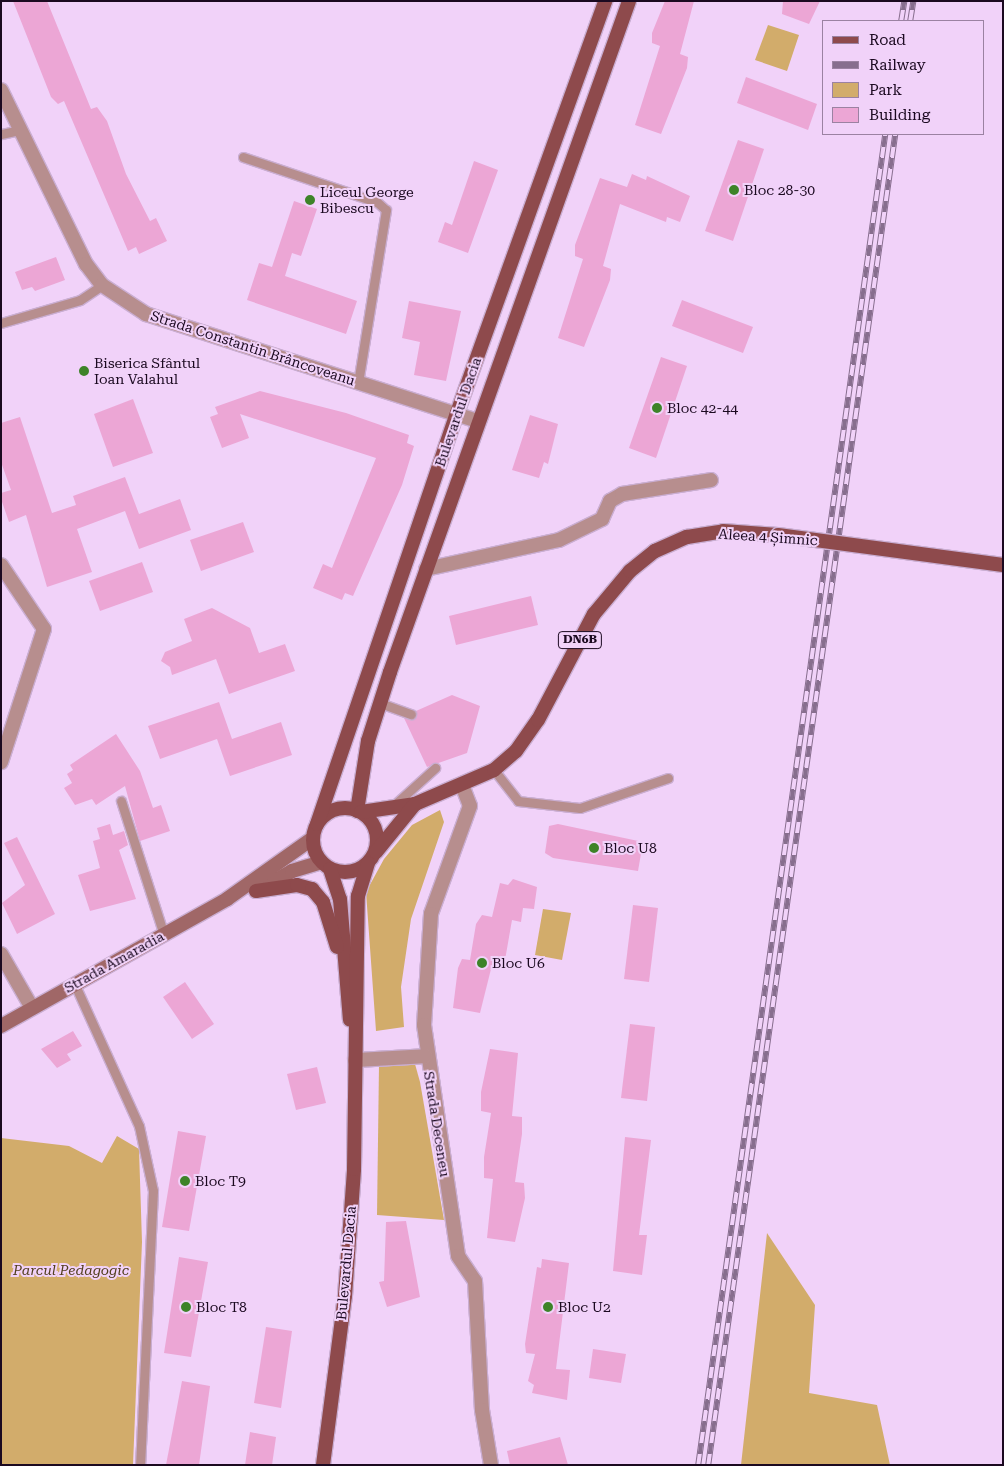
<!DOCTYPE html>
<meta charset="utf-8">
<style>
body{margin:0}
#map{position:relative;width:1004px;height:1466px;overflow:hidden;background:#f1d2f9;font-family:"Roboto Serif",serif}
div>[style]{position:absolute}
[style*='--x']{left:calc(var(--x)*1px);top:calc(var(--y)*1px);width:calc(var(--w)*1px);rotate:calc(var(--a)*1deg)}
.green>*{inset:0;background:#d2ac6b}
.building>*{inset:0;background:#eca6d5}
.roads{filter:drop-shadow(1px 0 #caaed2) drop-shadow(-1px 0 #caaed2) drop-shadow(0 1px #caaed2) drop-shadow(0 -1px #caaed2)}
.service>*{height:9px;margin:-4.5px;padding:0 4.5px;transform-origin:4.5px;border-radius:4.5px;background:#b78e8e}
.minor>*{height:14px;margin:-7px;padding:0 7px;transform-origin:7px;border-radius:7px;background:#b78e8e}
.secondary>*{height:14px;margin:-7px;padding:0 7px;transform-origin:7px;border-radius:7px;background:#a06767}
.primary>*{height:14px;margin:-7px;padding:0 7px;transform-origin:7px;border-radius:7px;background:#8e4a4c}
.primary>.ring{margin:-7px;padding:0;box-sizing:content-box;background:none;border:14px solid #8e4a4c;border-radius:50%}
.rail>*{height:5.5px;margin-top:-2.75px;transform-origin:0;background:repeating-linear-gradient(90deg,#f1d2f9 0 11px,#876e8e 0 22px);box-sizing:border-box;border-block:1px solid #876e8e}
.bridges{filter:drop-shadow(1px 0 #caaed2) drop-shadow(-1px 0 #caaed2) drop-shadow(0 1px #caaed2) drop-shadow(0 -1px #caaed2)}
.primary-bridge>*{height:14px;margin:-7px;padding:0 7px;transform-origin:7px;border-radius:7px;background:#8e4a4c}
.dots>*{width:14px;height:14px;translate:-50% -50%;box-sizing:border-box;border:2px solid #f1d2f9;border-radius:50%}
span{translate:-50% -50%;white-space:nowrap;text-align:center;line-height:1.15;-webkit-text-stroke:4px #f1d2f9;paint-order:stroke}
.shield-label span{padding:1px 4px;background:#f1d2f9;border:1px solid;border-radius:4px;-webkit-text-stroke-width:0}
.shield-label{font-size:12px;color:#1b0920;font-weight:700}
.poi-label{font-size:14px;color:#1b0920}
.left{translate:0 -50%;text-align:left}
.street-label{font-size:14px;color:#1b0920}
.park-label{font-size:14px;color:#513e1d;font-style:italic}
.frame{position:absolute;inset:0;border:2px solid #1b0920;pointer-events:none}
.legend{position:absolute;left:822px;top:20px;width:162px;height:115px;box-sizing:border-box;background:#f1d2f9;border:1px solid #9b82a2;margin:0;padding:6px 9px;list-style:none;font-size:15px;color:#1b0920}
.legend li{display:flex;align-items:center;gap:10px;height:25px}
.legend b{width:25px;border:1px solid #9b82a2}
</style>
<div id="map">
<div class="green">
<div style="clip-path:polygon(768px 25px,799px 35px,787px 71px,755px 60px)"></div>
<div style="clip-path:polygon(440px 810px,444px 822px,411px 919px,401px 987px,404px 1027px,376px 1031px,366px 892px,384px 859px,412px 825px)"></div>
<div style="clip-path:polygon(543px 909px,571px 913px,562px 960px,535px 955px)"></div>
<div style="clip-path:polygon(399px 1062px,415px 1064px,420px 1082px,444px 1220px,377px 1215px,379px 1065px)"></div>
<div style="clip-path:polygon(117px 1136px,139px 1149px,142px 1242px,133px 1465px,1px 1465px,1px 1138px,69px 1146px,102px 1163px)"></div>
<div style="clip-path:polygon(767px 1233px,815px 1305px,809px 1393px,877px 1405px,890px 1465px,741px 1465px)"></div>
</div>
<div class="building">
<div style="clip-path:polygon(13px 1px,47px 1px,91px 109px,97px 107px,107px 121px,126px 174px,150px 221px,156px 218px,167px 241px,139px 254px,136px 247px,128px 251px,64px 101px,58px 104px,51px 97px)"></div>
<div style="clip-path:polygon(665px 1px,694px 1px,680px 54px,688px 57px,687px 68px,661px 134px,635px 125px,660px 46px,652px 43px,652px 33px)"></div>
<div style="clip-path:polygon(783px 1px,820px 1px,809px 24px,782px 14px)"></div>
<div style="clip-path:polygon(746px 77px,817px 104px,808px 130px,737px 103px)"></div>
<div style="clip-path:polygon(738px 140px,764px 149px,733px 241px,705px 231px)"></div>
<div style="clip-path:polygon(474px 161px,498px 170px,468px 253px,438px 242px,445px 222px,452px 225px)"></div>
<div style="clip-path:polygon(632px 174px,646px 180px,647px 176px,690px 196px,680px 222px,667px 217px,666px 222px,620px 204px,603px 266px,611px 269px,610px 280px,584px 347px,558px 338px,583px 259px,575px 256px,575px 245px,600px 178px,627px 187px)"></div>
<div style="clip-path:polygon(294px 201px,317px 209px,301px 256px,292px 253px,285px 276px,357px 301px,346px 334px,247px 300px,259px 263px,272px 267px)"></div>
<div style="clip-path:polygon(56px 257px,65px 280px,35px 291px,32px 287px,22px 290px,15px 272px)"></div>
<div style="clip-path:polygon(682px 300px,753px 327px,743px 353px,672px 326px)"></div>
<div style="clip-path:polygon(409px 301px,461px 311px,446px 381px,414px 375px,420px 342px,402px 338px)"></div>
<div style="clip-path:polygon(661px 357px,687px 366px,656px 458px,629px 448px)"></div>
<div style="clip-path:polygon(260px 391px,346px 413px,409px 435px,407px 443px,414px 446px,402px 485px,353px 596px,345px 593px,342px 600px,313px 588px,323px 564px,332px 568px,376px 458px,240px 414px,249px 438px,222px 448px,210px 417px,218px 414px,215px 407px)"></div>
<div style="clip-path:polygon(133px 399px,153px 453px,113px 467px,94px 414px)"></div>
<div style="clip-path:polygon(530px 415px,558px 424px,548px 464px,544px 462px,539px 478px,512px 470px)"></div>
<div style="clip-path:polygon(20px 417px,52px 513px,76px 505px,73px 496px,125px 477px,139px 514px,180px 499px,191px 530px,139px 549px,125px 511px,77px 529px,92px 572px,47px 587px,26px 515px,9px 522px,1px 499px,1px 493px,11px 490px,1px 462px,1px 423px)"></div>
<div style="clip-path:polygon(243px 522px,254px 552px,201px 571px,190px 540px)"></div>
<div style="clip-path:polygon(142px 562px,153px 592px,100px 611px,89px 581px)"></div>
<div style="clip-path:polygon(531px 596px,538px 625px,456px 645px,449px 616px)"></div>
<div style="clip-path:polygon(212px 608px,250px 628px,259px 653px,285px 644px,295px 671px,229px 694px,216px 659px,172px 675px,170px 667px,161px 661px,165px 652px,192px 641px,184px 619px)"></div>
<div style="clip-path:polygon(452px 695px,480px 706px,467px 753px,427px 767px,404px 718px,415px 719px,416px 711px)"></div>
<div style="clip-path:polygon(219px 702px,232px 739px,281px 722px,292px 755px,230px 776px,217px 739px,160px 759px,148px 726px)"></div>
<div style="clip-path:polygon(116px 734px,140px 771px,153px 808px,161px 805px,170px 831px,140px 841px,125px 786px,96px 805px,92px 799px,75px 805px,64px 788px,72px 783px,67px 774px,73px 770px,70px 765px)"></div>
<div style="clip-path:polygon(110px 824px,113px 835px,124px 831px,128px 845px,119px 850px,136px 899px,90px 911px,78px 875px,100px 868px,93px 841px,100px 839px,97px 828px)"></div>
<div style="clip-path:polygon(558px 824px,643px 842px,638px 871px,553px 858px,545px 853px,549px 826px)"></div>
<div style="clip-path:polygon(17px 837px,55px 914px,17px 934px,2px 903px,25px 885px,4px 843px)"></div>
<div style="clip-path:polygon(513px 879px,537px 887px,534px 909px,523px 908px,521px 922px,512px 920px,505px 960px,501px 967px,492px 965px,480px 1013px,453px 1008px,458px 968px,462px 959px,470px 960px,476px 924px,482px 915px,492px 917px,500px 883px,508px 885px)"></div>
<div style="clip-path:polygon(633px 905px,658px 908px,649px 982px,624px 979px)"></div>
<div style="clip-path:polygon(185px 982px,214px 1024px,192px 1039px,163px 997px)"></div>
<div style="clip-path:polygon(630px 1024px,655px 1027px,647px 1101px,621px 1098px)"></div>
<div style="clip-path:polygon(73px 1031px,82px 1046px,67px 1054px,71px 1060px,57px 1068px,41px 1049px)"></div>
<div style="clip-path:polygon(490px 1049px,518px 1053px,512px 1116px,522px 1117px,522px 1134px,515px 1182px,524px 1183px,525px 1198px,515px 1242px,487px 1238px,493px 1179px,484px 1178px,484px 1157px,491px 1113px,481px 1111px,481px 1092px)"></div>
<div style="clip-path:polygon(317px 1067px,326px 1103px,296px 1110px,287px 1074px)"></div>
<div style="clip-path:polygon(178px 1131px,206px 1136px,189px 1231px,162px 1227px)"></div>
<div style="clip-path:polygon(625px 1137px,651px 1140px,639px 1235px,647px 1235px,642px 1275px,613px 1271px)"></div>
<div style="clip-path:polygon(406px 1221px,420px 1297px,387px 1307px,379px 1282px,384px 1281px,386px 1222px)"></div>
<div style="clip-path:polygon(179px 1257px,208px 1262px,191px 1357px,164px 1353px)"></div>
<div style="clip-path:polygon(542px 1259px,569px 1263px,556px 1369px,570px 1370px,567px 1400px,532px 1393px,534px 1385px,528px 1381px,535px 1354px,526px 1353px,525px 1344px,537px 1267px,541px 1268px)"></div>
<div style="clip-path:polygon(266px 1327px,292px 1331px,281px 1408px,254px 1403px)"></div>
<div style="clip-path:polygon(593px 1349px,626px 1354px,621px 1383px,589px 1378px)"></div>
<div style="clip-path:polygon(182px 1381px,210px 1386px,199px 1465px,166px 1465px)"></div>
<div style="clip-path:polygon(250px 1432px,276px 1437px,272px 1465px,245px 1465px)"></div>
<div style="clip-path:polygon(560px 1437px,568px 1465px,510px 1465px,507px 1451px)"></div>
</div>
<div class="roads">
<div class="service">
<div style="--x:1;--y:134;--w:19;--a:-12"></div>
<div style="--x:243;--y:157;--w:141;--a:18.6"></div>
<div style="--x:377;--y:202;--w:12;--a:42"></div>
<div style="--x:386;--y:210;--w:174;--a:99.2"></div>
<div style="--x:1;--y:323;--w:82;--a:-16.2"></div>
<div style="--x:80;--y:300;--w:27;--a:-34"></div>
<div style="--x:380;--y:703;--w:33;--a:20"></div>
<div style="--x:494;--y:770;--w:39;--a:52"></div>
<div style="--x:518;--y:801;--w:62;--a:6.4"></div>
<div style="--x:580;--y:808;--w:93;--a:-18.8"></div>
<div style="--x:121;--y:801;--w:141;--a:72.2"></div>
<div style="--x:393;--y:806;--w:57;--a:-42.1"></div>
<div style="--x:75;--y:985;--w:155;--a:65.6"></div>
<div style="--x:139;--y:1126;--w:66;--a:77.8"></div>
<div style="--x:153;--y:1191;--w:274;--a:92.7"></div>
</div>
<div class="minor">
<div style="--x:1;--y:90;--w:194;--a:64"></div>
<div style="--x:86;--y:264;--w:26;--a:53"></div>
<div style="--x:102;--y:285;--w:53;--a:33.4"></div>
<div style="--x:146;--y:314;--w:349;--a:17.9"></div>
<div style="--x:1;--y:565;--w:77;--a:56.1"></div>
<div style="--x:44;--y:629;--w:140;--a:107.9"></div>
<div style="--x:426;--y:569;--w:136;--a:-12.3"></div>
<div style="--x:559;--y:540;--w:48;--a:-26"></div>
<div style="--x:602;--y:519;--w:20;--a:-66"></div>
<div style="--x:610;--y:501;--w:14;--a:-30"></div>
<div style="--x:622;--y:494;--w:90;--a:-8.9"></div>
<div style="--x:462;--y:785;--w:22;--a:69"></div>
<div style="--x:470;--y:806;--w:115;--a:109.9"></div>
<div style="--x:431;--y:914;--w:111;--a:93.6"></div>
<div style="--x:424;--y:1025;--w:233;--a:81.6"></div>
<div style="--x:458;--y:1256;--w:30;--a:56"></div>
<div style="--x:475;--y:1281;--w:129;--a:86.9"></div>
<div style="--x:482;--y:1410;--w:56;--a:80.7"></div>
<div style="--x:1;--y:954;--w:62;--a:60.1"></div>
<div style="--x:355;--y:1060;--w:71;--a:-3.2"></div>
</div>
<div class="secondary">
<div style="--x:256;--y:891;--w:41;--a:-29.1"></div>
<div style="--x:292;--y:871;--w:31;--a:-17"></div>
<div style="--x:1;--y:1026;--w:259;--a:-29.3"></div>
<div style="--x:227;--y:899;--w:105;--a:-35.3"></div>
</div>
<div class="primary">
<div class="ring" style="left:313px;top:808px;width:50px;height:50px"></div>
<div style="--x:357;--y:811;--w:71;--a:-81.1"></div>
<div style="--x:368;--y:741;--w:72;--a:-72.3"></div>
<div style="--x:390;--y:672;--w:712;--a:-70.39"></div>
<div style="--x:361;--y:812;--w:55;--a:-8.4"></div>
<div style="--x:415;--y:804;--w:86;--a:-23.3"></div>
<div style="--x:494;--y:770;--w:29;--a:-41"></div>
<div style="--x:516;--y:751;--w:38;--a:-55"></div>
<div style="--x:538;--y:720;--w:120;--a:-62.2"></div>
<div style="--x:594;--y:614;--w:56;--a:-50.1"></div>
<div style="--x:630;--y:571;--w:32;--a:-39"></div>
<div style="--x:655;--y:551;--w:35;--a:-24"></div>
<div style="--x:687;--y:537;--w:36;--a:-9"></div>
<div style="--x:723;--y:531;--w:55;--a:4.2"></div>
<div style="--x:317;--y:824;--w:434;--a:-71.2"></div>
<div style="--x:457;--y:413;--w:438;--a:-70.2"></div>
<div style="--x:376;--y:852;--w:62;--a:-50.9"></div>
<div style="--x:330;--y:869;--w:32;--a:72"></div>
<div style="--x:340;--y:899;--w:121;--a:85.3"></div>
<div style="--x:256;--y:891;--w:41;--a:-8.3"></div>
<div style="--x:297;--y:885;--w:16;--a:15"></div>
<div style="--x:312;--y:889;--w:17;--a:50"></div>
<div style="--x:323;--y:902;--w:47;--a:72.7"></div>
<div style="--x:323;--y:1465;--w:170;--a:-82.6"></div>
<div style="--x:345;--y:1296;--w:127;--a:-85.9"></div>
<div style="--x:354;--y:1169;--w:273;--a:-89.2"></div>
<div style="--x:358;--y:896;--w:34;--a:-73"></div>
</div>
</div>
<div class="rail">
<div style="--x:901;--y:21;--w:20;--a:-81"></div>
<div style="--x:910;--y:21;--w:20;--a:-81"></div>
<div style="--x:698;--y:1465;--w:1344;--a:-82"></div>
<div style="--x:708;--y:1465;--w:1344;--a:-82"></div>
</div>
<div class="bridges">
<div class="primary-bridge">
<div style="--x:778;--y:535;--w:227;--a:7.6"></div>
</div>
</div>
<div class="dots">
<div style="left:734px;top:190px;background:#3d8328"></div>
<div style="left:310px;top:200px;background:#3d8328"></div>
<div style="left:84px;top:371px;background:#3d8328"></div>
<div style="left:657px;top:408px;background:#3d8328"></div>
<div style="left:594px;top:848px;background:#3d8328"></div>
<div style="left:482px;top:963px;background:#3d8328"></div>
<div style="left:185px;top:1181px;background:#3d8328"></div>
<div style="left:186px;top:1307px;background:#3d8328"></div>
<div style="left:548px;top:1307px;background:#3d8328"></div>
</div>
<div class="shield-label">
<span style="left:580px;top:640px">DN6B</span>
</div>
<div class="poi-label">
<span class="left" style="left:744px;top:190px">Bloc 28-30</span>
<span class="left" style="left:320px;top:200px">Liceul George<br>Bibescu</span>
<span class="left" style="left:94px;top:371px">Biserica Sfântul<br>Ioan Valahul</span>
<span class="left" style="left:667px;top:408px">Bloc 42-44</span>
<span class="left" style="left:604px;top:848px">Bloc U8</span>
<span class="left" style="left:492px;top:963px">Bloc U6</span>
<span class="left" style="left:195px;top:1181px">Bloc T9</span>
<span class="left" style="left:196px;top:1307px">Bloc T8</span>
<span class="left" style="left:558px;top:1307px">Bloc U2</span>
</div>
<div class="street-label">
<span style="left:253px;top:348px;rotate:18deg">Strada Constantin Brâncoveanu</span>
<span style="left:458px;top:412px;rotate:-71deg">Bulevardul Dacia</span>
<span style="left:768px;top:537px;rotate:4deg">Aleea 4 Șimnic</span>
<span style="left:114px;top:962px;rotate:-29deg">Strada Amaradia</span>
<span style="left:437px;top:1124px;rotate:81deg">Strada Deceneu</span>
<span style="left:346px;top:1263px;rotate:-85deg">Bulevardul Dacia</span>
</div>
<div class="park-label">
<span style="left:71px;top:1270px">Parcul Pedagogic</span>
</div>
<div class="frame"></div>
<ul class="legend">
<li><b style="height:6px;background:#8e4a4c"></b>Road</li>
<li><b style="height:6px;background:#876e8e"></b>Railway</li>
<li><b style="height:14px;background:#d2ac6b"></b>Park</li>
<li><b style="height:14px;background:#eca6d5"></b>Building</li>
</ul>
</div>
